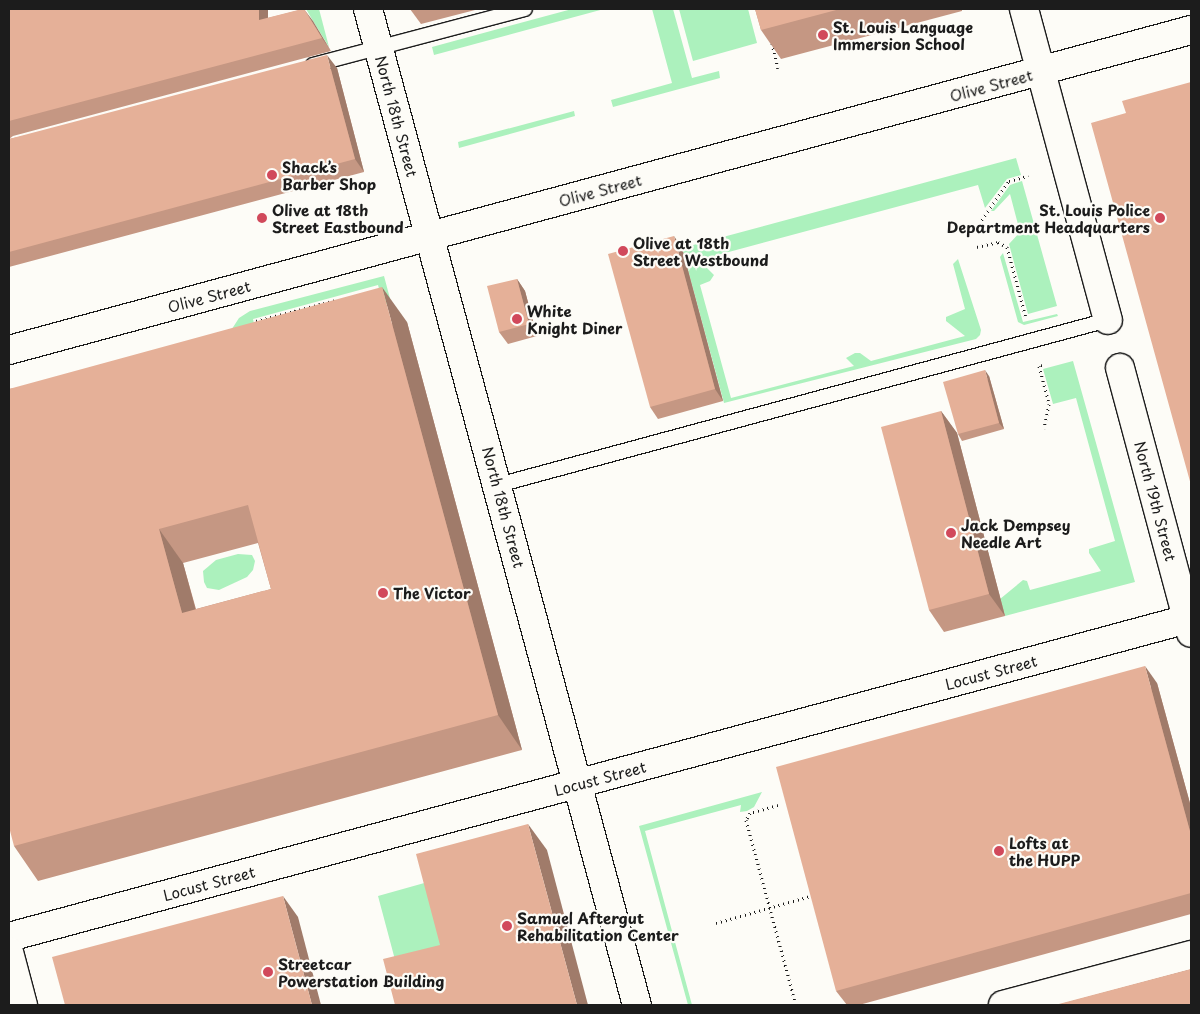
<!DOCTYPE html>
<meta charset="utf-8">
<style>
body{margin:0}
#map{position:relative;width:1200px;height:1014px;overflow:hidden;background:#fdfcf7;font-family:"Playpen Sans",sans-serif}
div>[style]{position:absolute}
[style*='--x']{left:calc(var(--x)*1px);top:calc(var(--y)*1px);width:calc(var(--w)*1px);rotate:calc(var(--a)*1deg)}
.green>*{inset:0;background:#acf1bd}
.path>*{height:3px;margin-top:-1.5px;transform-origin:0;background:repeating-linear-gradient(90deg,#1c1c1c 0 1px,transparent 0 5px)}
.roads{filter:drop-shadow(1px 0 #1c1c1c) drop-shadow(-1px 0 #1c1c1c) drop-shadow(0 1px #1c1c1c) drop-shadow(0 -1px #1c1c1c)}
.lane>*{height:14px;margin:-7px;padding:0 7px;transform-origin:7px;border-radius:7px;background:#fdfcf7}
.street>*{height:28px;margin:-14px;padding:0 14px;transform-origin:14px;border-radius:14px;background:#fdfcf7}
.secondary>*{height:28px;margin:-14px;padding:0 14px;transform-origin:14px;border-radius:14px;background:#fdfcf7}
.wall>*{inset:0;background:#c59783}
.shaded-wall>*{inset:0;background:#a07b6a}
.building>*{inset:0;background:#e5b098}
.dots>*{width:14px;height:14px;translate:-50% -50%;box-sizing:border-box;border:2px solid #fdfcf7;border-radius:50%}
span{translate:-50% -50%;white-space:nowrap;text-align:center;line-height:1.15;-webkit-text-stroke:4.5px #fdfcf7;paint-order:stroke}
.poi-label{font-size:15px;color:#1c1c1c;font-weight:700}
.left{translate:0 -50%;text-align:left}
.right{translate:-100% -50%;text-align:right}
.street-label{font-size:15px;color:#1c1c1c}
.frame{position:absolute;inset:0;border:10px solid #1c1c1c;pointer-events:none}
</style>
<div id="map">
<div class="green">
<div style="clip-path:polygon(306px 9px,319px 9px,329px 47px,313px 21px)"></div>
<div style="clip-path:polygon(572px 9px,604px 9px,434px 55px,432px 47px)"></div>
<div style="clip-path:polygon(652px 9px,673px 9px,692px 78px,719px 71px,720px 78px,613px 107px,611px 100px,672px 83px)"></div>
<div style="clip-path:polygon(679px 9px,748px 9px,757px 43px,693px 61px)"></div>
<div style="clip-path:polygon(574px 111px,575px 116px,459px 148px,458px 142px)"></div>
<div style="clip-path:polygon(1016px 158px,1021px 175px,1007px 179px,985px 208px,978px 185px,699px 260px,714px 275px,710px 281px,700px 285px,731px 398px,854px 366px,846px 358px,855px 353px,860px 353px,871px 361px,965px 336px,946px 321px,946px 317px,965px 309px,953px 264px,958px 259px,981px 330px,980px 335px,976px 339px,724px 403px,682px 248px)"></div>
<div style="clip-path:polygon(1022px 181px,1057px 306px,1028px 314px,1009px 244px,1020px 232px,1010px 194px,994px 211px,991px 211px,1010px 185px)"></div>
<div style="clip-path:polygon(1003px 253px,1023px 322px,1057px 314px,1058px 316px,1024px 325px,1018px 322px,1000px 257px)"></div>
<div style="clip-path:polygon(384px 276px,392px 306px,383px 303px,378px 285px,253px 319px,258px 342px,217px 352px,239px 318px,250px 311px)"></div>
<div style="clip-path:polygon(1073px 361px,1135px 582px,1005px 616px,1000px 599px,1023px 580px,1027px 581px,1030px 590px,1101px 571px,1089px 553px,1089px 549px,1115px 541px,1076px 398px,1053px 404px,1043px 369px)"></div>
<div style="clip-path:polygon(238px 554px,252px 555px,255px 561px,253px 570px,247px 577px,219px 590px,207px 588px,204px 582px,203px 571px,216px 560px)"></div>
<div style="clip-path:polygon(762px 792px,754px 807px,747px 811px,740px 812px,741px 805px,645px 831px,692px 1005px,688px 1005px,639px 826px)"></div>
<div style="clip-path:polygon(435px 880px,459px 971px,402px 986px,378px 896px)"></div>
</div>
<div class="path">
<div style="--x:772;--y:43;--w:26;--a:77"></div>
<div style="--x:973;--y:232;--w:62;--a:-54.8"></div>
<div style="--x:1009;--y:181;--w:20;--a:-15"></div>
<div style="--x:977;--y:247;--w:22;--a:-13"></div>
<div style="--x:998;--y:242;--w:10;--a:29"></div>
<div style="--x:1007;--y:247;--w:73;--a:75"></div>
<div style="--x:257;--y:325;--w:4;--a:-104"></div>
<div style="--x:256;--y:321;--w:83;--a:-14.7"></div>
<div style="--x:1042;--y:365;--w:3;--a:162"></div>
<div style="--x:1039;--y:366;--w:39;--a:75"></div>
<div style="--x:1049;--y:404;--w:25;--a:102"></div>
<div style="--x:778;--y:805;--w:29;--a:164"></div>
<div style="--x:750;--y:813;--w:8;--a:120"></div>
<div style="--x:746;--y:820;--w:192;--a:74.9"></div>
<div style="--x:716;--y:923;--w:102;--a:-15.9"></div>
</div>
<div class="roads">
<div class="lane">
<div style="--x:313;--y:65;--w:219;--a:-14.8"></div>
<div style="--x:498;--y:485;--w:632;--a:-15.14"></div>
</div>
<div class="street">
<div style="--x:1024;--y:9;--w:322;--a:74.9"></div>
<div style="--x:1120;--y:368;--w:274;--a:75"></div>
<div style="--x:9;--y:937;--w:1224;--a:-15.1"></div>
<div style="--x:9;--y:952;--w:55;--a:75.2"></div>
<div style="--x:1003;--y:1005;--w:195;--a:-14.9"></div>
</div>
<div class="secondary">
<div style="--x:368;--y:9;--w:1032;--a:74.89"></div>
<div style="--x:9;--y:350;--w:1225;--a:-15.15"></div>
</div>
</div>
<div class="wall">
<div style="clip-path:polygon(9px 9px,268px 9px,268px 18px,304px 9px,331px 51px,13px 136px,9px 139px,337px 68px,364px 172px,9px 267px,9px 89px,10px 88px)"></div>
<div style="clip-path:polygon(410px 9px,479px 9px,421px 24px)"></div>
<div style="clip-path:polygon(755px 9px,962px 9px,962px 11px,781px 59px,761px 30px)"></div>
<div style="clip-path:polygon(682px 248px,723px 401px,658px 419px,650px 407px)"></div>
<div style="clip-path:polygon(517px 279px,525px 291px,537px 336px,508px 344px,499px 332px)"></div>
<div style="clip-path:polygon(evenodd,407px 322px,522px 750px,38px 881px,14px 846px,9px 389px,407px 322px,258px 543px,271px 589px,196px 609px,183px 563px,258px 543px)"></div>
<div style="clip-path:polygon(989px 376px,1004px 429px,962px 441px,958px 434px)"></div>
<div style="clip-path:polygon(941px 411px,957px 433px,1005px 616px,944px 632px,929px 610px)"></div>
<div style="clip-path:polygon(1157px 683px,1191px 807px,1191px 914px,859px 1005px,847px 1005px,836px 991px)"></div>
</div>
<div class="shaded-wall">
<div style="clip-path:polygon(259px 9px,268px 9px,268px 33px,259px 20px)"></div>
<div style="clip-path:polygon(304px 9px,313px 21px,331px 51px,322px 38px)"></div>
<div style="clip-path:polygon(327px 55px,337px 68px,364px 172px,355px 159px)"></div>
<div style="clip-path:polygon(674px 236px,682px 248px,723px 401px,715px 389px)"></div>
<div style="clip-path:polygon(517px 279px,525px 291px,537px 336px,529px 324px)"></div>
<div style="clip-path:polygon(382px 287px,407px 322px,522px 750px,498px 715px)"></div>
<div style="clip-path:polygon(985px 370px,989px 376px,1004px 429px,999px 423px)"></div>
<div style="clip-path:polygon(941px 411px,957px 433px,1005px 616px,989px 594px)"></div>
<div style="clip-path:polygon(159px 529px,183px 563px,206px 648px,182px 613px)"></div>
<div style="clip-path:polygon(1145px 666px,1157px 683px,1191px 807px,1191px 835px)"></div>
<div style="clip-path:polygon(528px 824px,547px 850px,588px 1005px,577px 1005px)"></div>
<div style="clip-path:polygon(283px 896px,298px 917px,321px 1005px,312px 1005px)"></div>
</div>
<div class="building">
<div style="clip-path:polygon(9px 9px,259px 9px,259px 20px,302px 9px,304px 9px,322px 38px,9px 121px,9px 89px,10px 88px,9px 82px)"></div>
<div style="clip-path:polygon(755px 9px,840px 9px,761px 30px)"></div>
<div style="clip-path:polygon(327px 55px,355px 159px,9px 252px,9px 139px)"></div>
<div style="clip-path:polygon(1191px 82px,1191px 485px,1091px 123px,1126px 113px,1122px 101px)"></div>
<div style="clip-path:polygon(674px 236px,715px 389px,650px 407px,608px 254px)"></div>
<div style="clip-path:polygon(517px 279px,529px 324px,499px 332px,487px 286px)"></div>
<div style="clip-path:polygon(evenodd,382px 287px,498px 715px,14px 846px,9px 827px,9px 389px,382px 287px,248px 505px,271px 589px,182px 613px,159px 529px,248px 505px)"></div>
<div style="clip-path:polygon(985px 370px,999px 423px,958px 434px,943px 382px)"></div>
<div style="clip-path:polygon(941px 411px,989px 594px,929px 610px,881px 427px)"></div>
<div style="clip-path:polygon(1145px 666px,1191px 835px,1191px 893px,836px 991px,776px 767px)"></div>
<div style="clip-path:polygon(528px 824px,577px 1005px,395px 1005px,383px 959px,440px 945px,416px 854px)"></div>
<div style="clip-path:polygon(283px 896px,312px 1005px,65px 1005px,52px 957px)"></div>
<div style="clip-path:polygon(1191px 969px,1191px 1005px,1055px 1005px)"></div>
</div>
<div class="dots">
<div style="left:823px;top:35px;background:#d1495b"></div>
<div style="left:272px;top:175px;background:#d1495b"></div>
<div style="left:262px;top:218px;background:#d1495b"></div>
<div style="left:1160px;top:218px;background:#d1495b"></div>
<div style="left:623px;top:251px;background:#d1495b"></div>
<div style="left:517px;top:319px;background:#d1495b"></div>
<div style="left:951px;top:533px;background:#d1495b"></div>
<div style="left:383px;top:593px;background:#d1495b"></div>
<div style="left:999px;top:851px;background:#d1495b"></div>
<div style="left:507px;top:926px;background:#d1495b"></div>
<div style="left:268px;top:972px;background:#d1495b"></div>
</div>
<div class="poi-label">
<span class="left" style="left:833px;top:35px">St. Louis Language<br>Immersion School</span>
<span class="left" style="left:282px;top:175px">Shack’s<br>Barber Shop</span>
<span class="left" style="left:272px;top:218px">Olive at 18th<br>Street Eastbound</span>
<span class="right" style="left:1150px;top:218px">St. Louis Police<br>Department Headquarters</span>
<span class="left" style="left:633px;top:251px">Olive at 18th<br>Street Westbound</span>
<span class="left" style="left:527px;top:319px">White<br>Knight Diner</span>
<span class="left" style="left:961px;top:533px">Jack Dempsey<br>Needle Art</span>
<span class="left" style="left:393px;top:593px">The Victor</span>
<span class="left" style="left:1009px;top:851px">Lofts at<br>the HUPP</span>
<span class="left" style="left:517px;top:926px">Samuel Aftergut<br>Rehabilitation Center</span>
<span class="left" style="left:278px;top:972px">Streetcar<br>Powerstation Building</span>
</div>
<div class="street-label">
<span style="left:991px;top:85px;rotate:-15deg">Olive Street</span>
<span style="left:397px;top:116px;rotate:75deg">North 18th Street</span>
<span style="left:600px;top:190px;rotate:-15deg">Olive Street</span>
<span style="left:209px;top:296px;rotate:-15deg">Olive Street</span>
<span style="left:1156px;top:501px;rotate:75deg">North 19th Street</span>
<span style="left:504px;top:507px;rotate:75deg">North 18th Street</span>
<span style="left:991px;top:672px;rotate:-15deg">Locust Street</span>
<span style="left:600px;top:778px;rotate:-15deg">Locust Street</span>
<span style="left:209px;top:883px;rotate:-15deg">Locust Street</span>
</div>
<div class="frame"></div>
</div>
